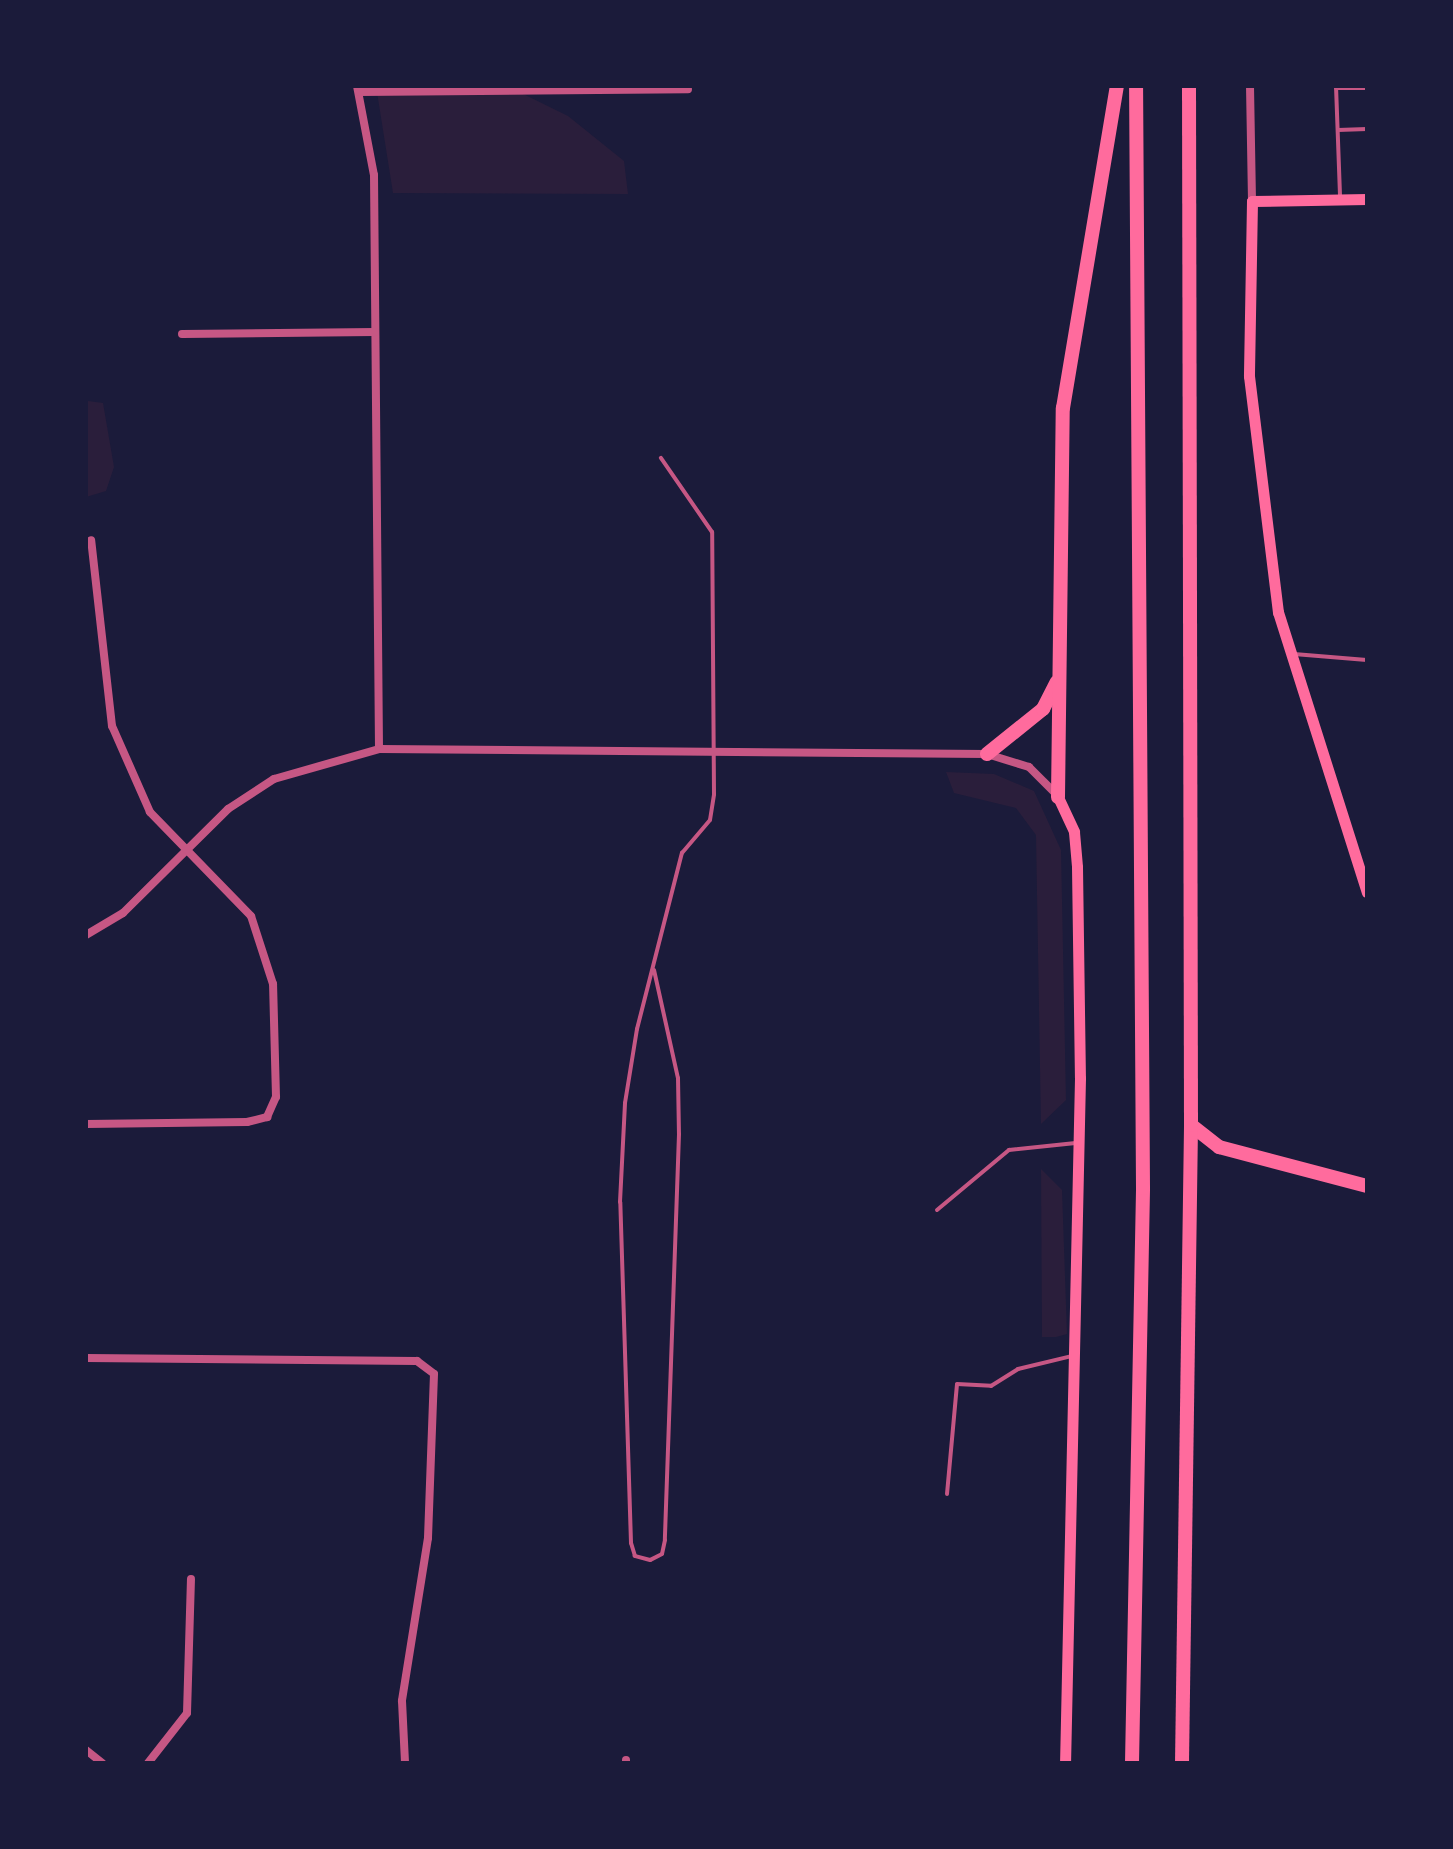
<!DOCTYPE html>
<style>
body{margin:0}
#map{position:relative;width:1453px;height:1849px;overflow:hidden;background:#1b1b3a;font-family:Lato,sans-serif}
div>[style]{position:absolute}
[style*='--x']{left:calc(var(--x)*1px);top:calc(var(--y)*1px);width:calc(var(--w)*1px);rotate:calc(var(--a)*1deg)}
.green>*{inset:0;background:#2a1e3b}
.service>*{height:4px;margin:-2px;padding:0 2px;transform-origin:2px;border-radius:2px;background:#c65784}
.minor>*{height:8px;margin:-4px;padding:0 4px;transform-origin:4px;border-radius:4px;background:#c65784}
.secondary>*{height:11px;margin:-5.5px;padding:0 5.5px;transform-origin:5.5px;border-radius:5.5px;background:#ff6b9d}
.trunk>*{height:14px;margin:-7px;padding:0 7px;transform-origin:7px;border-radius:7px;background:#ff6b9d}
span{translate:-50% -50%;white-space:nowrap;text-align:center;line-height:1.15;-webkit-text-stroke:8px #1b1b3a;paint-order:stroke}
.frame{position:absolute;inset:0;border:88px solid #1b1b3a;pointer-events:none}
</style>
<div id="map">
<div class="green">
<div style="clip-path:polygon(376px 86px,507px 86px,568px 116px,624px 161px,628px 194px,393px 193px)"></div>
<div style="clip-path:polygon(88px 401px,103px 403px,114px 467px,106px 491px,86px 497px)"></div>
<div style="clip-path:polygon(946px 772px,994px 774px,1034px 791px,1061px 850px,1066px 1100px,1041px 1124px,1036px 835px,1016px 808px,954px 793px)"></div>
<div style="clip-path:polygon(1041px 1169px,1062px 1190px,1067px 1334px,1056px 1337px,1042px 1337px)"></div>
</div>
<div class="service">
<div style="--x:1336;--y:86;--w:111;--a:87.9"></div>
<div style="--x:1336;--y:88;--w:31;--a:0"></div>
<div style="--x:1338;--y:130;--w:29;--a:-2"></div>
<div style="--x:1294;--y:654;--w:73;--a:4.7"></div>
<div style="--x:654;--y:970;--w:111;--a:77.5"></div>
<div style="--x:678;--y:1078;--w:56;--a:89"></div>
<div style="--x:679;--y:1134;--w:406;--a:92"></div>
<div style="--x:665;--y:1540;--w:14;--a:102"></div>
<div style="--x:662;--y:1554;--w:13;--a:153"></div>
<div style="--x:650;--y:1560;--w:16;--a:-165"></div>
<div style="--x:635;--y:1556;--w:14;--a:-107"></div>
<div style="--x:631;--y:1543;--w:341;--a:-91.8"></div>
<div style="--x:620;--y:1202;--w:99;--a:-87.1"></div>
<div style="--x:625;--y:1103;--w:75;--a:-80.8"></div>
<div style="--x:637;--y:1029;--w:182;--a:-75.7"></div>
<div style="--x:682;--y:853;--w:43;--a:-49.7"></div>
<div style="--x:710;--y:820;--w:26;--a:-81"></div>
<div style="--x:714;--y:794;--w:262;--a:-90.4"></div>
<div style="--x:712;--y:532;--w:90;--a:-124.6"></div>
<div style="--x:937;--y:1210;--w:94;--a:-39.8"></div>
<div style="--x:1009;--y:1150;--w:67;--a:-6"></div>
<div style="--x:947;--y:1494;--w:110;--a:-84.8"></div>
<div style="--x:957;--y:1384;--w:34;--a:3"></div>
<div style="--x:991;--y:1386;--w:32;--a:-32"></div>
<div style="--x:1018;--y:1369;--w:56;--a:-13.5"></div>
</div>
<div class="minor">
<div style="--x:357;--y:86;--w:91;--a:79.2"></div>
<div style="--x:374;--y:175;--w:574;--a:89.5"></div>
<div style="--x:1250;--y:86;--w:115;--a:89"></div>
<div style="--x:359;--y:92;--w:329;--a:-0.5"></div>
<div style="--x:182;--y:334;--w:193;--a:-0.6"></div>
<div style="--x:86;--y:935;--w:43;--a:-30.7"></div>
<div style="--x:123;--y:913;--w:148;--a:-44.7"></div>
<div style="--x:228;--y:809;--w:55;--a:-33.1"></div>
<div style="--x:274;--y:779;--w:109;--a:-15.9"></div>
<div style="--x:379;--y:749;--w:608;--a:0.47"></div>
<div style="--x:987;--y:754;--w:44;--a:17.2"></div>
<div style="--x:1029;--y:767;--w:40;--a:45"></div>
<div style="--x:86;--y:1124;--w:161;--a:-0.7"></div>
<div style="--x:247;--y:1122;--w:21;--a:-14"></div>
<div style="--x:267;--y:1117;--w:22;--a:-66"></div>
<div style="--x:276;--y:1097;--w:113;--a:-91.5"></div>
<div style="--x:273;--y:984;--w:71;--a:-107.9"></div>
<div style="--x:251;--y:916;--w:145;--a:-134.2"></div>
<div style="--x:150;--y:812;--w:94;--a:-113.8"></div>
<div style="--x:112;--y:726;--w:187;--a:-96.4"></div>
<div style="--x:86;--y:1358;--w:331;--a:0.5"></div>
<div style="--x:417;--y:1361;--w:21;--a:37"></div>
<div style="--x:434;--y:1374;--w:164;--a:92.1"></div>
<div style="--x:428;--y:1538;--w:165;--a:99.1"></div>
<div style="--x:402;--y:1701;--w:62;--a:87.2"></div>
<div style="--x:86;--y:1750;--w:21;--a:39"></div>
<div style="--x:626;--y:1760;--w:3;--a:90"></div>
<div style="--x:148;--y:1763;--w:63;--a:-52"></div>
<div style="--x:187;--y:1713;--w:134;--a:-88.3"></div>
</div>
<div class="secondary">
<div style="--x:1367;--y:199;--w:115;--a:179"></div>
<div style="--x:1252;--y:201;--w:175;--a:91"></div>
<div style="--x:1249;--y:376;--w:238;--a:83"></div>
<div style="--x:1278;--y:612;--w:294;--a:72.4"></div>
<div style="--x:1058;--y:797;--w:38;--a:65"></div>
<div style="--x:1074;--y:832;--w:35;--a:85"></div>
<div style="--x:1077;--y:867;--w:211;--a:89.2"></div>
<div style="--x:1080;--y:1078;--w:685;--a:91.25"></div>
</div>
<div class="trunk">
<div style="--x:987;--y:754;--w:72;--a:-38.8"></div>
<div style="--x:1043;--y:709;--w:30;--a:-63"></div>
<div style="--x:1058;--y:797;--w:389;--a:-89.3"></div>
<div style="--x:1063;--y:408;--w:326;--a:-80.5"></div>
<div style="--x:1191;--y:1125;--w:36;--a:38"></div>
<div style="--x:1219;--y:1147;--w:153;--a:14.8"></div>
<div style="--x:1132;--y:1763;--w:575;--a:-88.9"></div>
<div style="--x:1143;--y:1188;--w:1102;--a:-90.36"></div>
<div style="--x:1182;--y:1763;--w:638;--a:-89.19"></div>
<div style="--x:1191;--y:1125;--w:1039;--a:-90.11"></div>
</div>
<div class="frame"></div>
</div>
